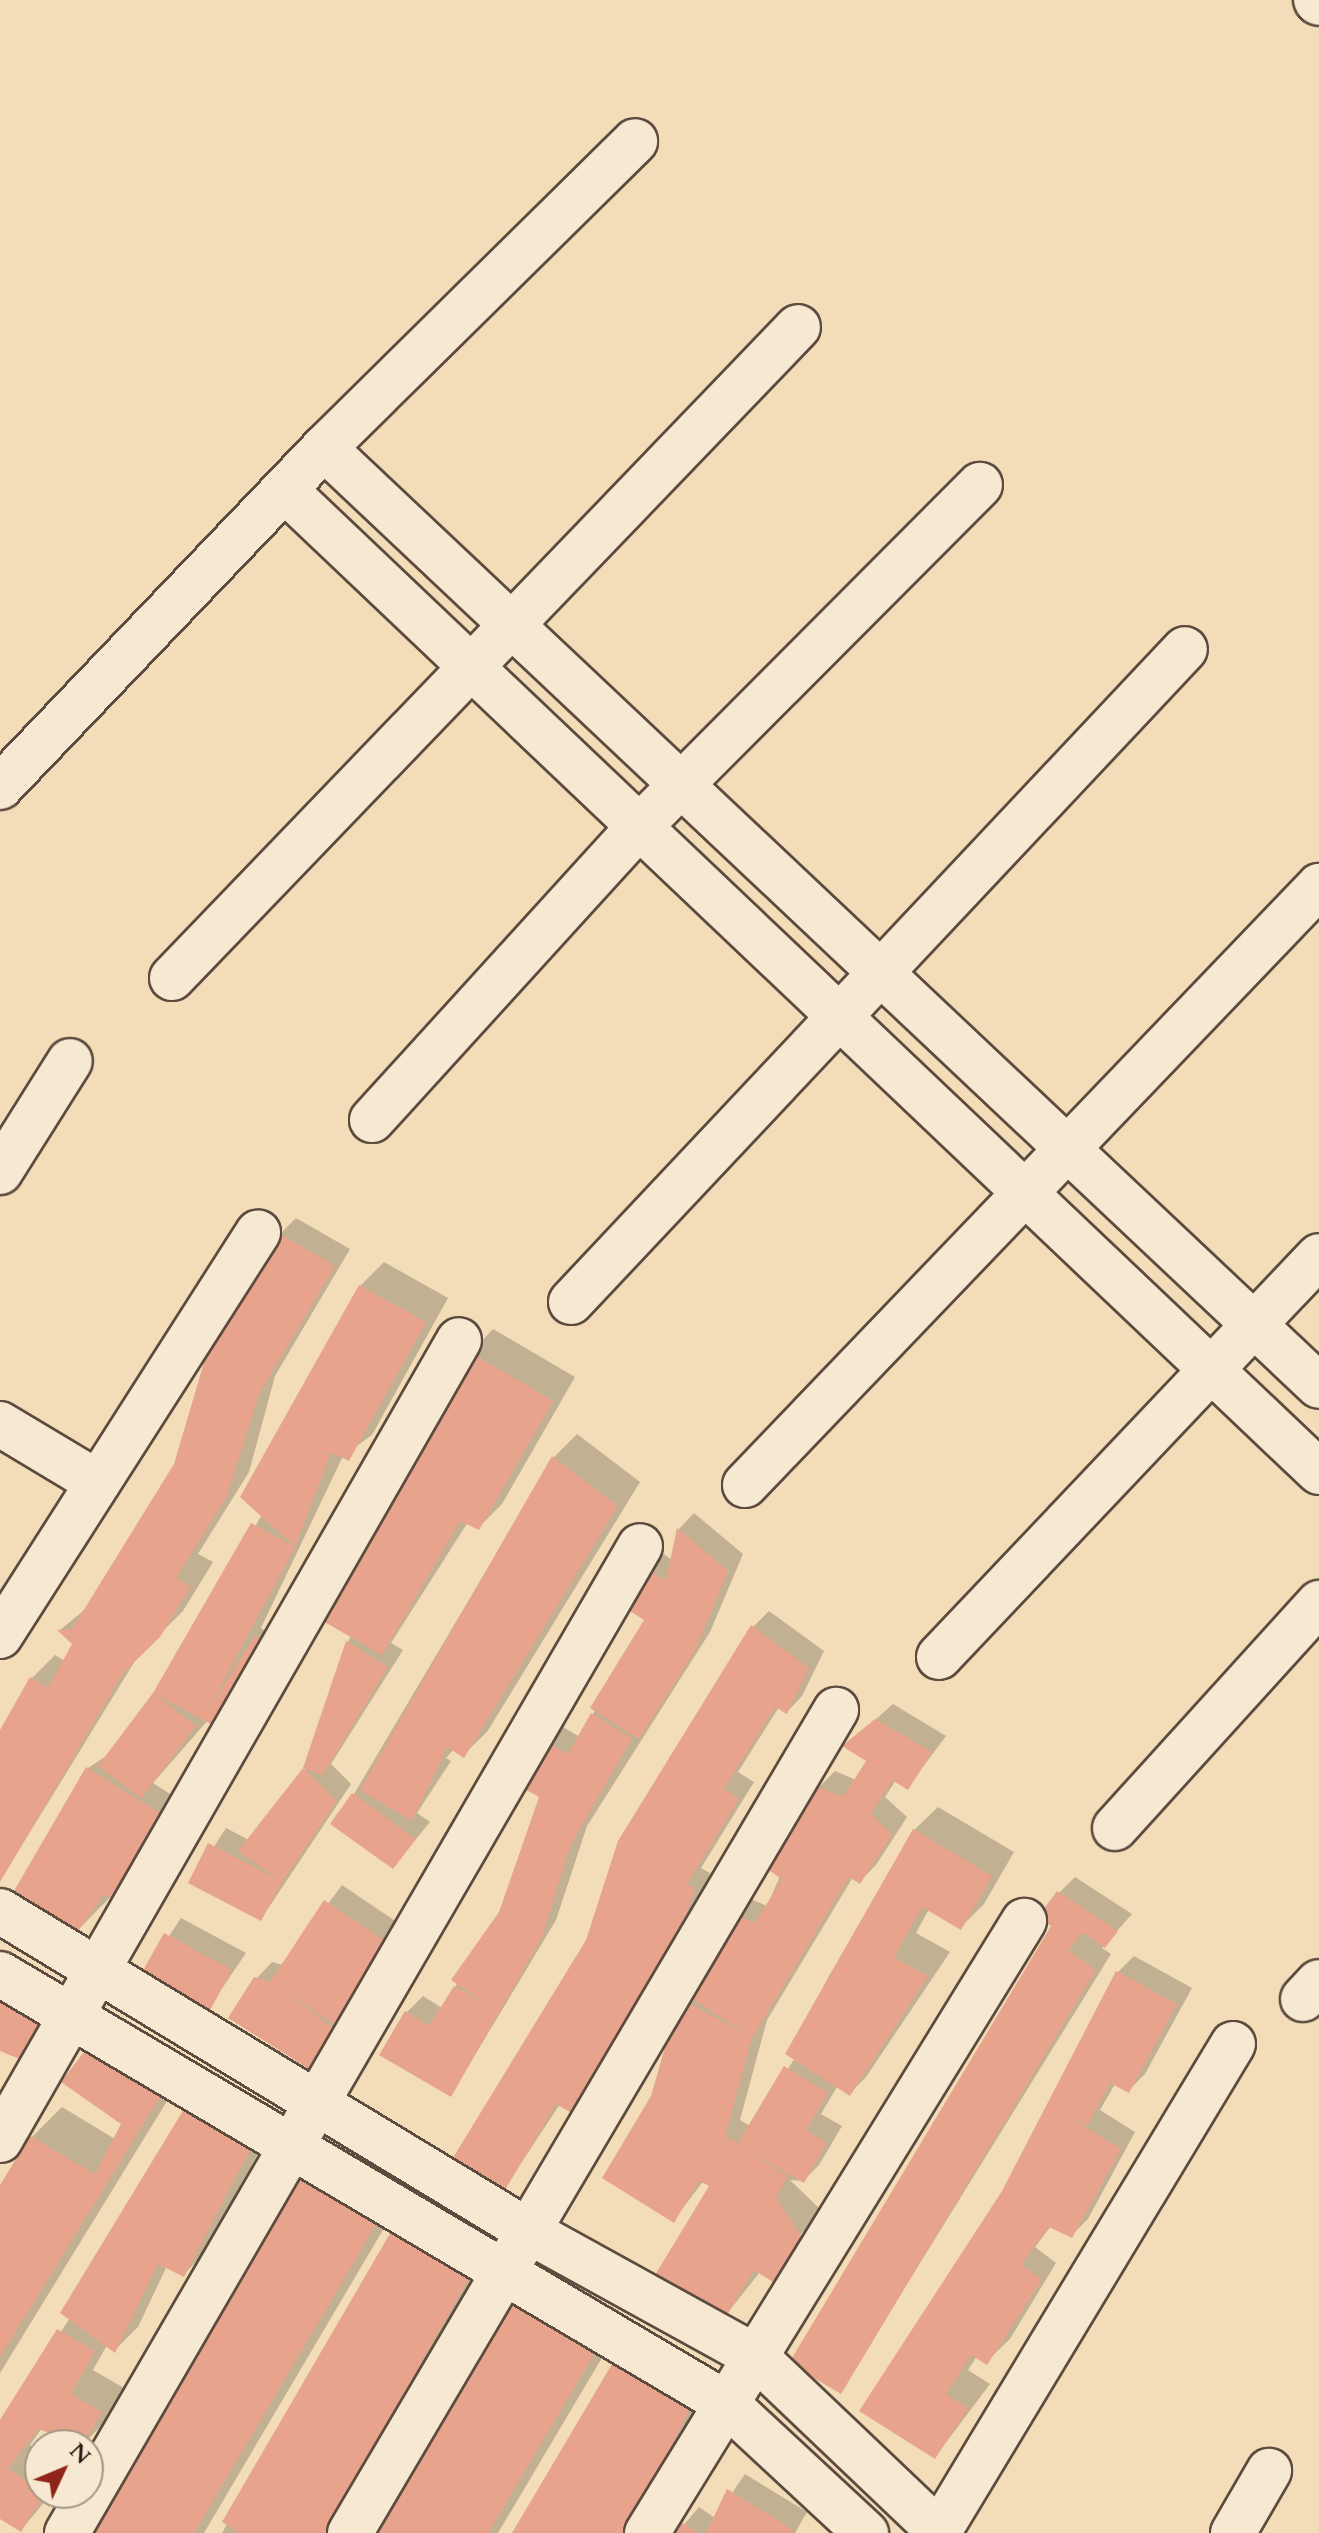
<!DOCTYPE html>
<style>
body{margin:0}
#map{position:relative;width:1319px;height:2533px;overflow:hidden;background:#f3dcb8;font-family:Cardo,serif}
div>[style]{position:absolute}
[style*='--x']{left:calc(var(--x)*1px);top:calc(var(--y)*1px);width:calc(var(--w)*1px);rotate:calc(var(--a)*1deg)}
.shadow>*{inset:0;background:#0003}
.building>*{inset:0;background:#e7a38c}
.roads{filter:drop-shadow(2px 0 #5c4b3e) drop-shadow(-2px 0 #5c4b3e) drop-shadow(0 2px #5c4b3e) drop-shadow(0 -2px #5c4b3e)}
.minor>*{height:44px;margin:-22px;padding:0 22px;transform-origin:22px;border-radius:22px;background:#f7e8d1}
span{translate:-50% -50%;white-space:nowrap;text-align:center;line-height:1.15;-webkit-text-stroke:8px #f7e8d1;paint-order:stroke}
.north{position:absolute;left:24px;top:2429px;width:80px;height:80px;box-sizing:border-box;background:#f7e8d1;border:2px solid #a59686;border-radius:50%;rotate:46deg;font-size:22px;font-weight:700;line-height:32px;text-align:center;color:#2a1b15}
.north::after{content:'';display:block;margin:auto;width:28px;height:36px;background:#8f2418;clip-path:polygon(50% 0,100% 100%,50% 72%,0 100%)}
</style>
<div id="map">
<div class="shadow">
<div style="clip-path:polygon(296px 1218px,350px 1249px,275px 1376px,249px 1472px,198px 1554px,213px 1562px,183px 1611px,138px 1656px,0 1881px,0 1734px,32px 1678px,55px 1655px,65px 1661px,74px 1645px,60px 1630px,88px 1607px,178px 1462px,280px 1234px)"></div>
<div style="clip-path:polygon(384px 1262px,448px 1298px,372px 1435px,343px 1456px,261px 1628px,279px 1639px,153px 1783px,178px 1799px,127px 1880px,76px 1932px,88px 1768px,108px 1755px,154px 1694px,262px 1515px,360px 1286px)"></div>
<div style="clip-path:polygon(493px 1329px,575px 1377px,502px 1504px,478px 1528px,468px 1522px,391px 1643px,403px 1650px,331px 1764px,351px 1784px,261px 1919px,191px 1882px,226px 1828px,249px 1840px,305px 1769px,348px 1642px,470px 1353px)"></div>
<div style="clip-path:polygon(577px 1434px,640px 1482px,487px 1732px,463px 1755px,454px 1749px,446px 1758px,451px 1761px,417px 1813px,430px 1822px,393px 1867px,354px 1794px,553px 1458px)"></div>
<div style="clip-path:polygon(694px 1513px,743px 1554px,710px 1632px,587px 1826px,556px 1920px,451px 2095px,407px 2012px,423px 1996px,442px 2008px,501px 1913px,542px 1796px,518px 1783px,558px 1724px,580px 1737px,647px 1619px,645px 1568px,661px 1552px,672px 1560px,679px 1529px)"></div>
<div style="clip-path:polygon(769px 1611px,824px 1651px,802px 1696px,787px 1712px,779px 1707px,738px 1772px,754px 1782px,701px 1868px,710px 1873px,676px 1971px,560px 2104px,502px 2192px,587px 1941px,753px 1627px)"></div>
<div style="clip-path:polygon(893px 1704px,946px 1736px,908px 1787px,896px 1780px,885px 1797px,907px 1817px,876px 1865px,860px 1881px,853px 1877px,767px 2020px,740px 2120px,750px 2126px,795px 2058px,788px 2054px,829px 1976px,914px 1830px,938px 1807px,1014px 1852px,984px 1904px,961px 1927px,929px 1909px,916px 1933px,950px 1952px,866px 2077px,850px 2093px,838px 2085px,821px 2114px,842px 2126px,819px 2165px,803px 2181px,790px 2180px,823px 2212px,793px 2242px,816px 2225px,796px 2256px,773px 2280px,760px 2272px,718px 2325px,715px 2180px,705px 2179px,673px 2221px,652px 2097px,680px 1999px,735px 1915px,751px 1899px,767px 1906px,819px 1787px,835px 1771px,856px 1780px,868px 1760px,846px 1746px)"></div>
<div style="clip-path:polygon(1075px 1877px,1132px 1914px,1102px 1948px,1111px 1954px,841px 2391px,925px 2141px,1054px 1925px,1059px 1893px)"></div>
<div style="clip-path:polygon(342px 1885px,410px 1931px,308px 2066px,256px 1979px,272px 1962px,283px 1965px)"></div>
<div style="clip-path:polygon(181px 1918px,246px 1953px,208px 2009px,144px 1974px)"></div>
<div style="clip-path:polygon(1134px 1956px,1192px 1988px,1145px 2074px,1129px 2090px,1115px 2084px,1100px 2110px,1135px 2132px,1088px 2219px,1072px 2235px,1051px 2226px,1035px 2247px,1056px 2263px,1010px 2339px,986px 2362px,977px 2356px,968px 2370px,990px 2384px,935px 2457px,862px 2410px,1004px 2193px,1118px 1972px)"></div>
<div style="clip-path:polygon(191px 2062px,0 2373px,0 2189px,32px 2137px,62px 2107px,115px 2139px)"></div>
<div style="clip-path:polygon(210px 2087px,275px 2121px,207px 2251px,183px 2275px,167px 2266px,138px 2327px,115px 2350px,107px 2345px,93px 2370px,124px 2388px,104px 2423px,82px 2445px,42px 2428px,30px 2445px,40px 2452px,40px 2493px,52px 2493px,21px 2530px,0 2517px,0 2424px,70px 2318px,186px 2111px)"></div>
<div style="clip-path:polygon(406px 2191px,204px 2533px,91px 2533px)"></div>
<div style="clip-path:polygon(394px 2231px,497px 2248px,336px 2533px,222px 2533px)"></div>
<div style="clip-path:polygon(541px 2274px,622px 2324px,498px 2533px,377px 2533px,511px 2303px)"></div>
<div style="clip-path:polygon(637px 2342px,711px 2387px,635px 2533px,515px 2533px,614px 2365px)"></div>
<div style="clip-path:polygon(745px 2474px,807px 2512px,795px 2533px,677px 2533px,699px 2507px,715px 2518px)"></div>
</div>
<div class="building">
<div style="clip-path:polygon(279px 1233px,335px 1266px,259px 1394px,227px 1496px,176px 1578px,191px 1586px,160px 1637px,123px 1673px,0 1882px,0 1730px,30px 1677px,48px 1688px,72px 1644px,57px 1630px,72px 1629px,174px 1464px,205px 1359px)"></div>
<div style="clip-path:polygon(359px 1285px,426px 1322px,349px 1461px,331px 1452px,295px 1547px,240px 1497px)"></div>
<div style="clip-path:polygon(468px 1351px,553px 1401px,479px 1530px,460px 1521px,382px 1655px,316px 1617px)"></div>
<div style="clip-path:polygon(552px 1456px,618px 1506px,464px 1758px,447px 1747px,412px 1821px,360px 1790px)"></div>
<div style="clip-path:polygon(251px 1523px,295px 1547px,208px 1710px,255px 1636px,273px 1647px,222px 1730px,153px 1693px,196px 1726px,141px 1798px,98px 1766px,153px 1693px)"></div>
<div style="clip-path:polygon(677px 1528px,728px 1571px,695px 1651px,639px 1739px,590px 1708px,644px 1620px,620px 1605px,643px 1567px,666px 1581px)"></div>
<div style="clip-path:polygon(751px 1625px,809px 1668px,787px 1714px,775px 1707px,724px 1789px,739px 1799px,687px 1884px,695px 1889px,661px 1989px,582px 2119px,556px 2104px,502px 2195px,451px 2161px,586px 1940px,618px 1841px)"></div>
<div style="clip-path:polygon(346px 1641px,388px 1667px,323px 1775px,303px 1768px)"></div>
<div style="clip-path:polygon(591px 1713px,632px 1738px,571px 1844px,541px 1939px,451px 2097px,379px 2055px,405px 2011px,429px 2026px,454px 1986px,489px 2006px,451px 1980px,499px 1912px,539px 1797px,516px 1784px,541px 1739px,568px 1754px)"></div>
<div style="clip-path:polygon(875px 1719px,932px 1752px,908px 1790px,892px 1780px,871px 1814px,892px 1834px,860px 1884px,849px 1877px,752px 2038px,725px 2136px,738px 2143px,784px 2066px,828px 2093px,806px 2130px,827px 2143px,804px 2183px,750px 2152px,788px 2177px,776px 2197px,801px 2236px,773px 2282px,754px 2270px,719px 2328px,649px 2285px,709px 2186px,699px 2181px,674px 2223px,602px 2178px,651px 2096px,679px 1998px,748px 2035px,682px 1992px,733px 1914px,755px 1923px,782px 1879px,767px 1869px,785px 1836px,817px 1786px,843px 1797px,866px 1761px,842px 1746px)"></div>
<div style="clip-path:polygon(86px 1767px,163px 1815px,112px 1899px,104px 1894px,76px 1934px,14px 1891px)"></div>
<div style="clip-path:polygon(303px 1768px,337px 1801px,282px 1882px,238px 1851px)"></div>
<div style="clip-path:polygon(352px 1793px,416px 1839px,393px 1869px,330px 1824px)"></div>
<div style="clip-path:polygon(913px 1829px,992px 1876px,961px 1930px,922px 1907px,894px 1957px,928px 1976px,850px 2096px,785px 2054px)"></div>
<div style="clip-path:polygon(208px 1843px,282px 1882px,261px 1921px,188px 1883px)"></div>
<div style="clip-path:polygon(1057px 1891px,1118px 1931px,1105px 1948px,1082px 1932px,1069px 1951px,1096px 1970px,841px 2394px,789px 2363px,1051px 1926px,1038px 1917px)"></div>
<div style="clip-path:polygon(324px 1900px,396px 1948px,341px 2029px,285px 1991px,334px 2029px,309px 2069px,228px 2018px,254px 1977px,270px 1982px)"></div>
<div style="clip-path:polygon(164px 1933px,232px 1970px,209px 2012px,141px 1974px)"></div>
<div style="clip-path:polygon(1116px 1971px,1177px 2004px,1129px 2093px,1110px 2083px,1087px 2126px,1064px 2114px,1121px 2149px,1072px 2238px,1049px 2227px,1021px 2264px,1042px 2280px,987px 2365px,971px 2355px,946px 2394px,968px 2408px,935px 2459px,859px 2411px,1002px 2191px)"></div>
<div style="clip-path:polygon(0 1997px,41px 2022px,22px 2060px,0 2051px)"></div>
<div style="clip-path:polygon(87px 2048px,163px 2092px,0 2357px,0 2185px,30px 2136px,95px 2174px,121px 2124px,61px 2082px)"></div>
<div style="clip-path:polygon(184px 2109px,253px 2144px,184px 2277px,158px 2264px,115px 2353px,60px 2313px)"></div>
<div style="clip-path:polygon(297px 2173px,378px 2221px,194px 2533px,89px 2533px)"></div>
<div style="clip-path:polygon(392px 2230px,469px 2278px,325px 2533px,239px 2533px,222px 2522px)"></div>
<div style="clip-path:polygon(510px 2302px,594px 2354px,488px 2533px,374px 2533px)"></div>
<div style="clip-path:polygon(57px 2329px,95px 2351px,71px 2394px,102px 2412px,83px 2445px,38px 2429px,8px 2469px,45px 2493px,21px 2532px,0 2519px,0 2420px)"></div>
<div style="clip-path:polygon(612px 2364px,689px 2411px,626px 2533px,512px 2533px)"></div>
<div style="clip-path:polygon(727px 2489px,792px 2529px,790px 2533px,706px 2533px)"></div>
<div style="clip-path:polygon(681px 2522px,699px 2533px,674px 2533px)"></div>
</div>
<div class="roads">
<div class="minor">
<div style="--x:1316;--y:0;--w:4;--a:45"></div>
<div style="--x:324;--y:448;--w:1367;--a:43.31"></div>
<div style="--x:287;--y:492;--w:1423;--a:43.52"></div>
<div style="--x:0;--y:787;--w:469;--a:-46.3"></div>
<div style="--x:324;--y:448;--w:437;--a:-44.6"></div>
<div style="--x:172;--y:978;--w:903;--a:-46.12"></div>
<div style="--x:372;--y:1120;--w:396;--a:-47.7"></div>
<div style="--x:639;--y:827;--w:483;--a:-45.1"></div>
<div style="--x:0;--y:1172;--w:131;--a:-57.8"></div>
<div style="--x:571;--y:1302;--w:896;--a:-46.76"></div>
<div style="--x:0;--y:1424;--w:114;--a:31"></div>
<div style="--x:745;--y:1485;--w:830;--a:-46.22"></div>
<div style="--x:0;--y:1636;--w:479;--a:-57.4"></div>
<div style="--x:939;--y:1657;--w:552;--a:-46.54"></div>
<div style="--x:1115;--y:1828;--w:304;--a:-47.8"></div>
<div style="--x:0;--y:1911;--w:617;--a:31.22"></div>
<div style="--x:528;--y:2231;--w:260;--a:28.9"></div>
<div style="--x:756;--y:2357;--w:255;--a:43.6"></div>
<div style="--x:0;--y:1974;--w:845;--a:30.6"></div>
<div style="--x:727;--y:2404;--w:190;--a:42.9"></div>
<div style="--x:1303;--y:1999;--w:23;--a:-47"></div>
<div style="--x:0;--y:2140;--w:922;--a:-60.15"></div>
<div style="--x:67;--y:2533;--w:1141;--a:-59.86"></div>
<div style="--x:350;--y:2533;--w:956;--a:-59.44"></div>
<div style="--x:647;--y:2533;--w:719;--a:-58.37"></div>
<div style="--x:938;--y:2533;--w:571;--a:-58.9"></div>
<div style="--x:1233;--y:2533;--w:72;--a:-59.9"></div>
</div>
</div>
<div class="north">N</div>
</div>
